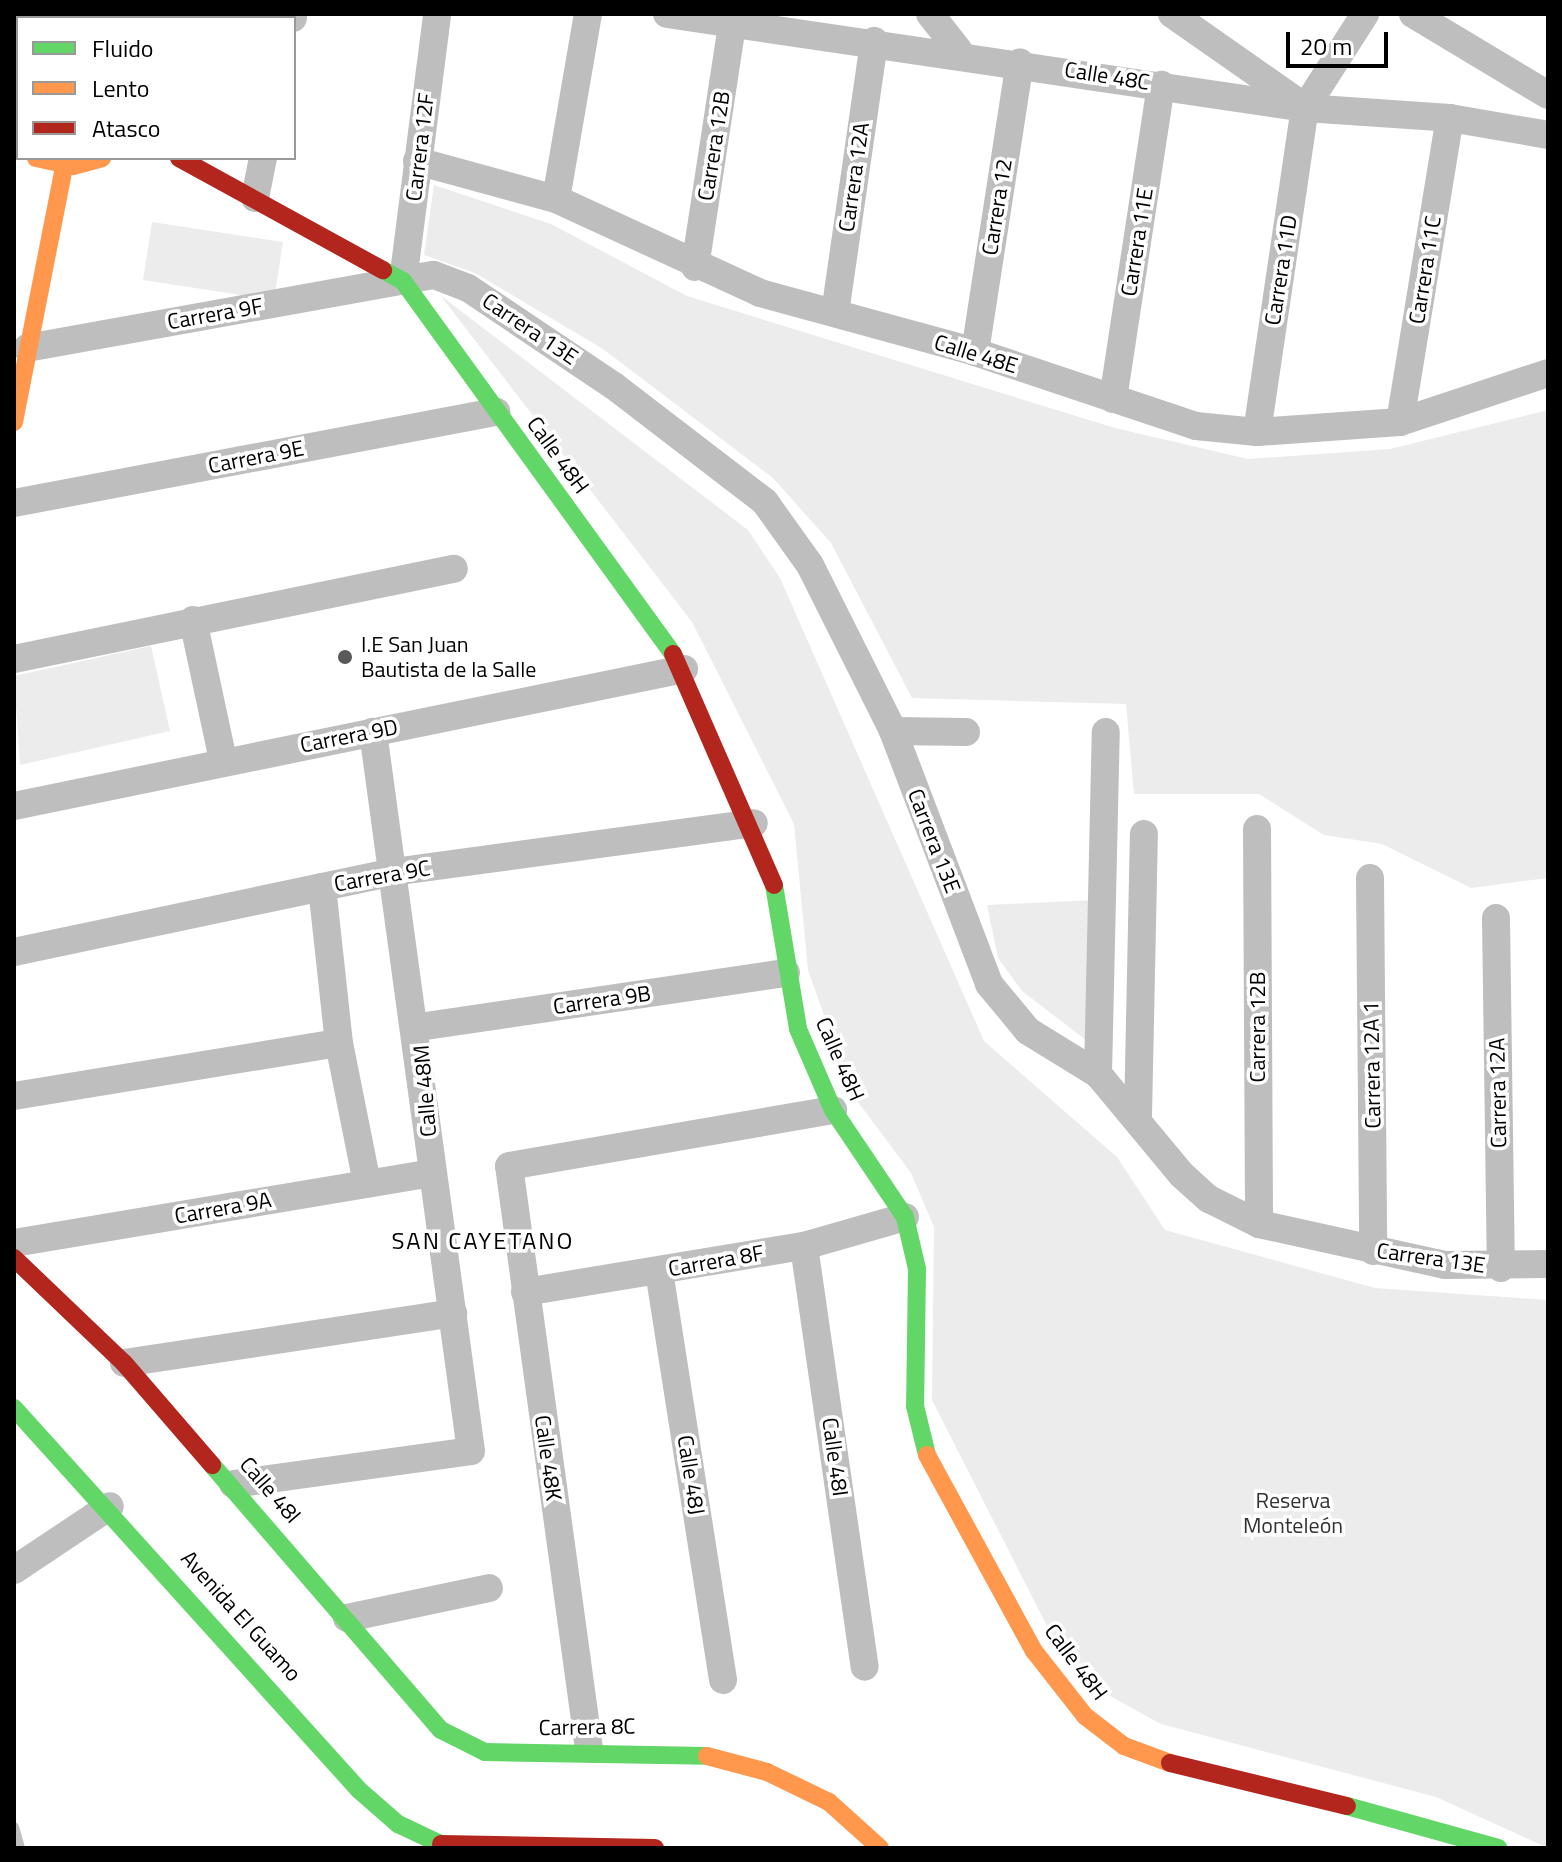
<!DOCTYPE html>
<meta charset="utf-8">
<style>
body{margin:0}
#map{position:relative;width:1562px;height:1862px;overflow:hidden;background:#fff;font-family:"Titillium Web",sans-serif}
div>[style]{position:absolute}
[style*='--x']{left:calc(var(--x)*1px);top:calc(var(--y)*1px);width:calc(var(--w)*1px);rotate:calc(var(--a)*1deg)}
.green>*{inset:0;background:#ececec}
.stream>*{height:10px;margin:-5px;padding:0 5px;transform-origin:5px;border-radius:5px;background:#bfbfbf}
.street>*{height:28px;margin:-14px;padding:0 14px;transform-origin:14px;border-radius:14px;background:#bebebe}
.fast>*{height:18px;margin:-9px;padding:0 9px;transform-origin:9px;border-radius:9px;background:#63d668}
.slow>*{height:18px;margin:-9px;padding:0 9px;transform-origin:9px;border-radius:9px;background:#ff974d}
.jam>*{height:18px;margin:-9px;padding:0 9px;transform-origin:9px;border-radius:9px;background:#b3261e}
.dots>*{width:22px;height:22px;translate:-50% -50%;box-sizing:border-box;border:4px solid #fff;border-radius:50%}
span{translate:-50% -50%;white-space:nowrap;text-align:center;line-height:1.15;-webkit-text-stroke:7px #fff;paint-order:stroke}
.street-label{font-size:22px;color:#000}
.poi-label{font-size:22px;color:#000}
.left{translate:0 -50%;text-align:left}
.park-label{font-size:22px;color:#333}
.neighbourhood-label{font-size:24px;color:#000;letter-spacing:2px}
.frame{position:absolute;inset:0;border:16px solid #000;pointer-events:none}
.legend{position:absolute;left:16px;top:16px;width:280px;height:144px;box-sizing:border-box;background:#fff;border:2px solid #999;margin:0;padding:10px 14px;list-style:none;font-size:24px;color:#000}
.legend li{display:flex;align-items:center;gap:16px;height:40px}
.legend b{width:40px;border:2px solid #999}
.scale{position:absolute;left:1286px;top:32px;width:102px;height:36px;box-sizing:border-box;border:4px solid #000;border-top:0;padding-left:10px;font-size:24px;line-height:28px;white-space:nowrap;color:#000;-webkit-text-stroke:6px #fff;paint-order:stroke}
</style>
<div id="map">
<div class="green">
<div style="clip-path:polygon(434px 185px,551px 224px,687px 296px,1115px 428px,1248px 459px,1390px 449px,1548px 410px,1548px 878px,1471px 888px,1382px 844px,1324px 835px,1259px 794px,1134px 794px,1126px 704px,912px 698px,831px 543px,773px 478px,603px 349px,475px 273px,424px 255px)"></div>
<div style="clip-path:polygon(152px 222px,283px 242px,274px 300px,143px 280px)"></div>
<div style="clip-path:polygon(440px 295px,748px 530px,780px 578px,984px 1041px,1117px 1157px,1165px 1230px,1375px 1288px,1548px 1300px,1548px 1848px,1436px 1797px,1161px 1724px,1110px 1696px,1050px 1632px,932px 1400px,934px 1227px,911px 1173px,852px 1094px,808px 970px,794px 824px,692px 622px)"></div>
<div style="clip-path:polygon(151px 646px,170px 731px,20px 765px,14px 676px)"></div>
<div style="clip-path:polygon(1095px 900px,1091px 1044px,1022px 991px,998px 958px,987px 905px)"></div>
</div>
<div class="stream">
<div style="--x:14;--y:1827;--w:22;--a:74"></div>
</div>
<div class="street">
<div style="--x:667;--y:14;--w:645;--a:8.38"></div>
<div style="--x:1305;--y:108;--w:145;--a:3.9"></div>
<div style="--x:1450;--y:118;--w:99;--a:9.8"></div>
<div style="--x:930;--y:14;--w:47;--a:51.9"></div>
<div style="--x:1172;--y:14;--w:155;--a:35"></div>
<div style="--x:1413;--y:14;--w:157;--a:31"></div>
<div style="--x:293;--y:18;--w:4;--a:-90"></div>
<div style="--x:417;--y:161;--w:144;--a:15.3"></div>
<div style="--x:556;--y:199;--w:225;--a:24.7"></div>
<div style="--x:760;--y:293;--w:223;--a:15.3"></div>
<div style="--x:975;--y:352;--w:233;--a:18.5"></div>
<div style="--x:1196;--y:426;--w:61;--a:5.6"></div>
<div style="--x:1257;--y:432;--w:143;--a:-4"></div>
<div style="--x:1400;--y:422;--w:156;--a:-18.3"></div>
<div style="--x:255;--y:198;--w:41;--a:-78.7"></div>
<div style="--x:556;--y:199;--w:188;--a:-80.2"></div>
<div style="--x:695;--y:267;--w:245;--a:-81.3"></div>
<div style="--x:403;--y:281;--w:269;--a:-82.7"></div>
<div style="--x:835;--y:313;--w:275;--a:-81.8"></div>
<div style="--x:27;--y:348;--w:413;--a:-10.2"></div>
<div style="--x:434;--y:275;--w:36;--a:21"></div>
<div style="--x:468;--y:288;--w:176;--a:33.9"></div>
<div style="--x:614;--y:386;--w:190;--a:37.5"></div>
<div style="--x:765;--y:502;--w:77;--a:54.5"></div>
<div style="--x:810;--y:565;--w:186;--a:63.4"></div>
<div style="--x:893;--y:731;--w:271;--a:69.2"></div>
<div style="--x:989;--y:984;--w:61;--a:50.3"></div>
<div style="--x:1028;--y:1031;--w:82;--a:31.6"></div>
<div style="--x:1098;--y:1074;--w:131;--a:50.3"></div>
<div style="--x:1182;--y:1175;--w:36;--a:42"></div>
<div style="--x:1209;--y:1199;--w:56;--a:26.6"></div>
<div style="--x:1259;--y:1224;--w:190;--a:12.4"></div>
<div style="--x:1445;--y:1265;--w:103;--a:-0.6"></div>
<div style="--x:975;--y:352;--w:293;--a:-81.2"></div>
<div style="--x:1113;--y:399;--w:318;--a:-81.3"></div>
<div style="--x:1400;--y:422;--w:308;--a:-80.7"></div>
<div style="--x:1257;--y:432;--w:328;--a:-81.6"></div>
<div style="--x:1305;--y:108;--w:112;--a:-57.4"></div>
<div style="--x:14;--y:503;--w:491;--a:-10.7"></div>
<div style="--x:193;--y:620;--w:143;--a:77.9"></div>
<div style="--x:14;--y:659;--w:449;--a:-11.6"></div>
<div style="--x:893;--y:731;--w:73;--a:0.8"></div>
<div style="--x:14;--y:806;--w:684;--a:-11.56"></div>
<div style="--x:1257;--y:829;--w:395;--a:89.7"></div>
<div style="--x:1370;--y:878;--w:373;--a:89.5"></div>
<div style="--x:322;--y:887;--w:157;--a:83.8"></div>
<div style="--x:339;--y:1043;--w:143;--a:78.7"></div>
<div style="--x:1496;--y:918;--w:350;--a:89.2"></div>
<div style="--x:14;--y:952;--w:387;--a:-11.9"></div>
<div style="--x:393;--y:872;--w:364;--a:-7.7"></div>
<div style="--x:419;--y:1027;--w:371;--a:-8.4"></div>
<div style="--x:1098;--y:1074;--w:342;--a:-88.7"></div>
<div style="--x:14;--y:1096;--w:329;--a:-9.3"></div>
<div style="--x:1138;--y:1116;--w:282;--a:-88.8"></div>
<div style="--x:14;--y:1243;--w:424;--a:-9.5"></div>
<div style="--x:804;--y:1246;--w:425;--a:81.8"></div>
<div style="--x:659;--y:1271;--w:414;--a:81.1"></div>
<div style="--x:525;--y:1292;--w:283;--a:-9.4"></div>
<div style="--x:804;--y:1246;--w:105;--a:-16"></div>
<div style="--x:124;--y:1363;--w:333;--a:-8.6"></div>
<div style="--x:233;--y:1484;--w:240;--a:-7.9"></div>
<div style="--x:471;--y:1451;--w:726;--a:-97.76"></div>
<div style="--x:14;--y:1570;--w:115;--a:-33.7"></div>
<div style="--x:347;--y:1618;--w:145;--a:-11.9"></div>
<div style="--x:589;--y:1749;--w:588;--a:-97.81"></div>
<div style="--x:509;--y:1166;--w:329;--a:-9.8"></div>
</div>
<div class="fast">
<div style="--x:83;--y:18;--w:5;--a:-53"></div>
<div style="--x:14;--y:54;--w:7;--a:-56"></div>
<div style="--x:383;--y:270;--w:23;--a:29"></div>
<div style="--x:403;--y:281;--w:460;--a:54.1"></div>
<div style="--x:774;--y:885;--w:146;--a:80.5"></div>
<div style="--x:798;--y:1029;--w:88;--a:66.6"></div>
<div style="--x:833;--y:1110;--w:129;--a:56.1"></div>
<div style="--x:905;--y:1217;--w:53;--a:77"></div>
<div style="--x:917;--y:1269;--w:137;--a:90.8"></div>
<div style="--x:915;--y:1406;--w:50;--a:76.2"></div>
<div style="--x:14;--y:1408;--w:515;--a:47.91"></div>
<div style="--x:359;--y:1790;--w:52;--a:41.1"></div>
<div style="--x:398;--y:1824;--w:56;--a:25.2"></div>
<div style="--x:212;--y:1465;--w:350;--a:49.2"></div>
<div style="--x:441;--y:1730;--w:49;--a:26.6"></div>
<div style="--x:485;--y:1752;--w:222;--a:1"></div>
<div style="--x:1347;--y:1806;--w:157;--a:15.5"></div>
</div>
<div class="slow">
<div style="--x:147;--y:18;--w:4;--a:-63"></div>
<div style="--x:36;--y:158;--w:38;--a:12"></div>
<div style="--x:73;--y:166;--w:30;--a:-15"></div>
<div style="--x:14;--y:422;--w:261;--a:-78.9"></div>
<div style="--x:927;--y:1455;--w:223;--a:61.4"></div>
<div style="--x:1034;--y:1651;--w:83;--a:51.9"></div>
<div style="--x:1085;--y:1716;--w:49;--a:37.6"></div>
<div style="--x:1124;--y:1746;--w:49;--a:20.3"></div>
<div style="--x:707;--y:1756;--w:62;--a:14.9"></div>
<div style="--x:767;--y:1772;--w:69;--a:25.8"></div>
<div style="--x:829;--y:1802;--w:69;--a:42"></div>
</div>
<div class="jam">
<div style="--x:179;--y:158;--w:233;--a:28.8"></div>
<div style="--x:673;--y:654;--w:252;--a:66.4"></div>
<div style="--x:14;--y:1258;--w:152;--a:43.7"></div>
<div style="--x:124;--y:1363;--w:135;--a:49.2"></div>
<div style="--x:1170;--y:1763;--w:182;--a:13.7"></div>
<div style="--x:441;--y:1844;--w:214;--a:1.1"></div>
</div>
<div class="dots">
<div style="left:345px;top:657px;background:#595959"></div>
</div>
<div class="street-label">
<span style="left:1107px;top:76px;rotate:9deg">Calle 48C</span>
<span style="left:714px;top:146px;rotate:-81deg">Carrera 12B</span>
<span style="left:420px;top:147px;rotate:-83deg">Carrera 12F</span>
<span style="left:854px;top:177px;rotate:-82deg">Carrera 12A</span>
<span style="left:997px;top:207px;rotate:-81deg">Carrera 12</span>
<span style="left:1137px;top:242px;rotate:-81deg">Carrera 11E</span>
<span style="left:1281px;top:270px;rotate:-81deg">Carrera 11D</span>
<span style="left:1425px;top:270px;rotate:-81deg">Carrera 11C</span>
<span style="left:215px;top:314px;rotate:-10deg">Carrera 9F</span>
<span style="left:530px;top:329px;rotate:34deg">Carrera 13E</span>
<span style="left:976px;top:354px;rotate:17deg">Calle 48E</span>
<span style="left:558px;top:455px;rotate:54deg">Calle 48H</span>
<span style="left:256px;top:457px;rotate:-11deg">Carrera 9E</span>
<span style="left:349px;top:736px;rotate:-11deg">Carrera 9D</span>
<span style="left:934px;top:841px;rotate:69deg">Carrera 13E</span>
<span style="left:382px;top:876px;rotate:-10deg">Carrera 9C</span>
<span style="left:602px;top:1000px;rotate:-8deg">Carrera 9B</span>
<span style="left:1258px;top:1027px;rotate:-90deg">Carrera 12B</span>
<span style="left:840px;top:1059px;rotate:66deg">Calle 48H</span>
<span style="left:1372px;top:1065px;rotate:-91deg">Carrera 12A 1</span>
<span style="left:425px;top:1091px;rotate:-95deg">Calle 48M</span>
<span style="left:1498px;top:1093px;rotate:-91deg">Carrera 12A</span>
<span style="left:223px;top:1208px;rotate:-10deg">Carrera 9A</span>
<span style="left:1431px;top:1258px;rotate:8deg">Carrera 13E</span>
<span style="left:716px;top:1261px;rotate:-10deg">Carrera 8F</span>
<span style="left:835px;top:1457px;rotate:82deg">Calle 48I</span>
<span style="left:548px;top:1458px;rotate:82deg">Calle 48K</span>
<span style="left:691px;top:1475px;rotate:81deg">Calle 48J</span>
<span style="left:270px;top:1490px;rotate:49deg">Calle 48l</span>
<span style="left:241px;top:1616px;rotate:48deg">Avenida El Guamo</span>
<span style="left:1076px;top:1662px;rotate:53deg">Calle 48H</span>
<span style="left:587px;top:1727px;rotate:-1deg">Carrera 8C</span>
</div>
<div class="poi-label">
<span class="left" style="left:361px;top:657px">I.E San Juan<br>Bautista de la Salle</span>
</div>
<div class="park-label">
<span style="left:1293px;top:1513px">Reserva<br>Monteleón</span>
</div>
<div class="neighbourhood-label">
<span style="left:483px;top:1241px">SAN CAYETANO</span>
</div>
<div class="frame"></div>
<ul class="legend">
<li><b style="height:10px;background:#63d668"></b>Fluido</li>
<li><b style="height:10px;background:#ff974d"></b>Lento</li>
<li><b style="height:10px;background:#b3261e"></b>Atasco</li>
</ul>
<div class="scale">20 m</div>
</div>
